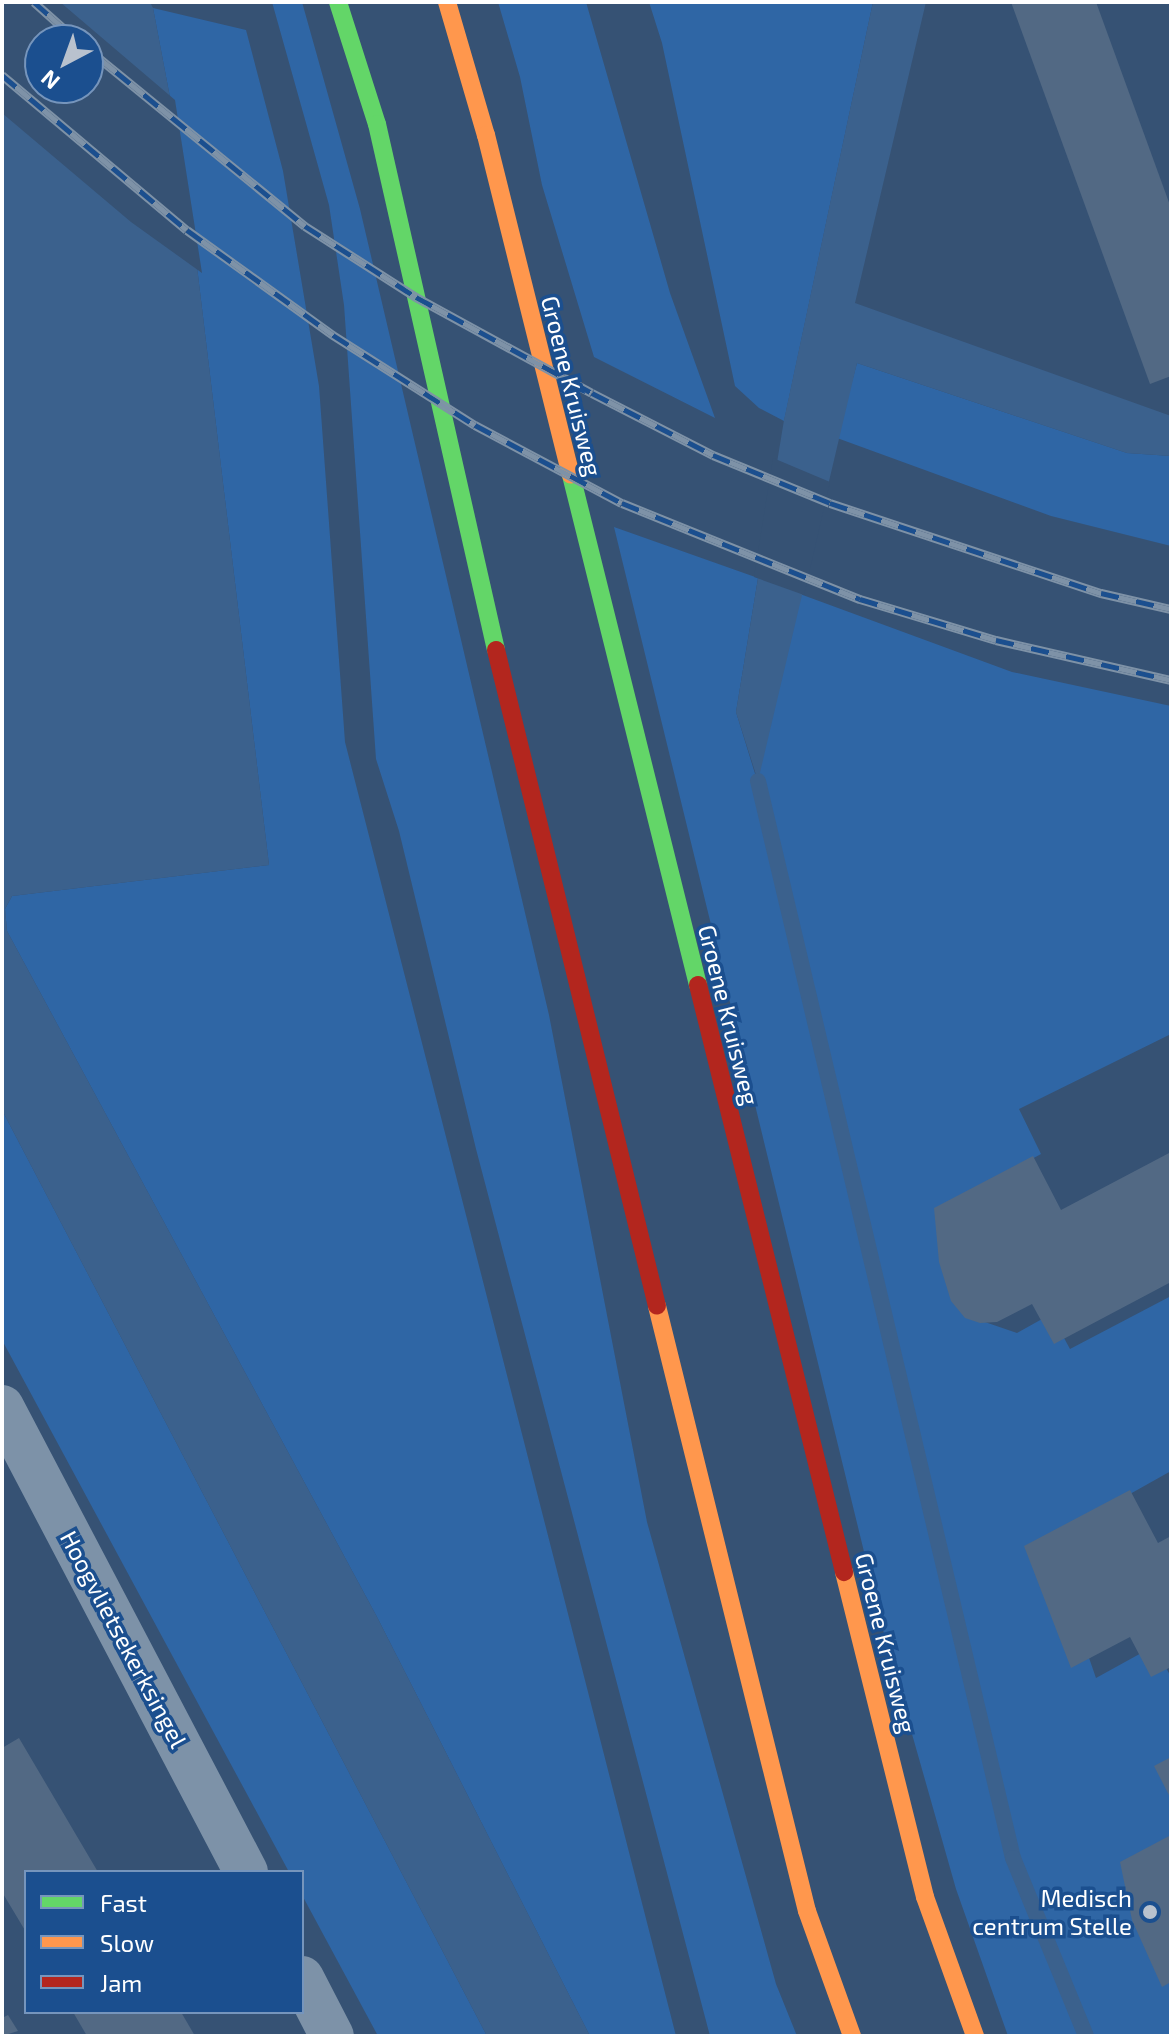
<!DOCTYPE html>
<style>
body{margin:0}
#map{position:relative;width:1173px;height:2038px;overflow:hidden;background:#365274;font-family:"Exo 2",sans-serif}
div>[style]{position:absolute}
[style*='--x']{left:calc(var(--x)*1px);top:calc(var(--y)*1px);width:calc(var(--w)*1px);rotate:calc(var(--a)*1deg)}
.green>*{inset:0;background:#2f66a5}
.water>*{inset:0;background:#3b618d}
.pier>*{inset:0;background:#365274}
.stream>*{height:16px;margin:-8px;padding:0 8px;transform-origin:8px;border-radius:8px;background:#3b618d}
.building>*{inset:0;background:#526984}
.street>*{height:44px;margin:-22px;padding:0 22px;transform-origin:22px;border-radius:22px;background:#7d92a8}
.fast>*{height:18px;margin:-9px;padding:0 9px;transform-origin:9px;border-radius:9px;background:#63d668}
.slow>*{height:18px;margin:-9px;padding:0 9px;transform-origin:9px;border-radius:9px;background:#ff974d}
.jam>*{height:18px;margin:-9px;padding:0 9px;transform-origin:9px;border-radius:9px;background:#b3261e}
.rail>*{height:9px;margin-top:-4.5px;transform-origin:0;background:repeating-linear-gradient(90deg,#1b4f8f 0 18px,#7e92a7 0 36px);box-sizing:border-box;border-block:2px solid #7e92a7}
.dots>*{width:22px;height:22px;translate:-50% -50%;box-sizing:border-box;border:4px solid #1b4f8f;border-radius:50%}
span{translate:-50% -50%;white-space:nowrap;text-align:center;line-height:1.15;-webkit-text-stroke:7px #1b4f8f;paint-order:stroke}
.street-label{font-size:24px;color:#fff}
.poi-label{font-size:24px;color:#fff}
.right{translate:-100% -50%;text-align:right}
.frame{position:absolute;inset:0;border:4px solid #fff;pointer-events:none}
.legend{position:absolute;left:24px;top:1870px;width:280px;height:144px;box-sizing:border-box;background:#1b4f8f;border:2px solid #7695bc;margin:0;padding:10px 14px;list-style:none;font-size:24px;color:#fff}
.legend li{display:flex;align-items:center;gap:16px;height:40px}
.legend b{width:40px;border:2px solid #7695bc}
.north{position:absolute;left:24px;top:24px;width:80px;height:80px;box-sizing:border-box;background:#1b4f8f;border:2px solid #7695bc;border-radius:50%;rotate:221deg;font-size:22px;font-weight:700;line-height:32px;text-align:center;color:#fff}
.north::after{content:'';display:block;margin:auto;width:28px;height:36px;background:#b9c2ce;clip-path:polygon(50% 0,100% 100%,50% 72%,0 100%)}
</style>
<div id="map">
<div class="green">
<div style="clip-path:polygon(272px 2px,302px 2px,360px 209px,549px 1015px,647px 1522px,776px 1984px,797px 2036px,710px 2036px,476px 1149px,399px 831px,376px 759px,344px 305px,329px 205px)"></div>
<div style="clip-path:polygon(498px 2px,586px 2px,670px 293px,715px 418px,594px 357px,542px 185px,520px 77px)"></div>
<div style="clip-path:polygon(649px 2px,873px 2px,784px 421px,759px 408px,735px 386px,662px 43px)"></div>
<div style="clip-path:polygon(153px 8px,246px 30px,283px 171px,319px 386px,345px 742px,676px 2036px,590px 2036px,377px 1617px,7px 931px,5px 909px,12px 896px,269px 865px,188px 192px)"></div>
<div style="clip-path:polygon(857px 363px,1127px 453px,1171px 456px,1171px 546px,1051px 516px,837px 438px)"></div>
<div style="clip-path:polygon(614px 527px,758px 578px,736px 712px,757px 780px,800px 594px,1012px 672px,1171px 706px,1171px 1034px,1019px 1109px,1041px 1154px,950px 1204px,979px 1320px,1017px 1333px,1051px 1314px,1070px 1349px,1171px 1296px,1171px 1471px,1039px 1545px,1069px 1600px,1096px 1678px,1154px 1646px,1171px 1677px,1171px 2036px,1008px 2036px,956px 1889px,887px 1646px)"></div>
<div style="clip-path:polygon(2px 1110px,487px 2036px,378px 2036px,302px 1895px,302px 1872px,289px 1872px,2px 1340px)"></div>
</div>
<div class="water">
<div style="clip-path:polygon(evenodd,2px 2px,150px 2px,153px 8px,188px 192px,269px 865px,12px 896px,5px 909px,7px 931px,377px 1617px,590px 2036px,487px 2036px,2px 1110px,2px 2px,40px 40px,88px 40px,88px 88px,40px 88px,40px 40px)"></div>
<div style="clip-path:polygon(873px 2px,926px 2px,855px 303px,1171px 416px,1171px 456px,1127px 453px,857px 363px,758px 781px,736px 712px,784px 420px)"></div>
</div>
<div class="pier">
<div style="clip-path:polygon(evenodd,2px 2px,60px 2px,175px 100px,202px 273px,131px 222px,2px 113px,2px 2px,40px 40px,88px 40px,88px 88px,40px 88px,40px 40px)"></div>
<div style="clip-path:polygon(773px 458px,830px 482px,804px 595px,754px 577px)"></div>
</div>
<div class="stream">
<div style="--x:758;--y:781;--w:1107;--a:76.68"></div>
<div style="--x:1013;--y:1858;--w:192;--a:67.7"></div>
</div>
<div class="building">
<div style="clip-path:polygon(1011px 2px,1096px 2px,1171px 208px,1171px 376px,1150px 384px)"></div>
<div style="clip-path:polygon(1171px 1152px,1171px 1282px,1054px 1344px,1032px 1304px,997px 1322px,980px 1323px,965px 1318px,951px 1301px,939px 1262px,934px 1208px,1033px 1156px,1061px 1210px)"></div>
<div style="clip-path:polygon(1130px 1490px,1158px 1543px,1171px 1536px,1171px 1667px,1151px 1677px,1130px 1637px,1071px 1668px,1024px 1546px)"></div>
<div style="clip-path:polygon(19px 1738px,98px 1872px,26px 1872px,26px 1932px,2px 1892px,2px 1748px)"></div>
<div style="clip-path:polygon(1171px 1757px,1171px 1799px,1154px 1766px)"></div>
<div style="clip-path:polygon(1171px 1835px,1171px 1982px,1162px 1987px,1132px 1920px,1120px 1862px)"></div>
<div style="clip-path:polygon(73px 2012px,181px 2012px,195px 2036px,87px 2036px)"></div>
<div style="clip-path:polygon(8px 2015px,18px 2031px,2px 2036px,2px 2018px)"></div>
</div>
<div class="street">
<div style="--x:2;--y:1407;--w:525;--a:62.31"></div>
<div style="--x:302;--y:1978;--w:65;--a:62.7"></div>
</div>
<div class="fast">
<div style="--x:338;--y:2;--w:128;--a:72.3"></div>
<div style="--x:377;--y:124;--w:539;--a:77.25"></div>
<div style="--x:571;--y:475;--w:526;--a:76.02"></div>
</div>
<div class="slow">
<div style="--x:447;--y:2;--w:139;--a:73.7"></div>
<div style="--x:486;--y:135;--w:350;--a:76"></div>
<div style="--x:657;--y:1306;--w:623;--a:76.08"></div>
<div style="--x:807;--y:1911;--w:133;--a:70.2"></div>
<div style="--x:844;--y:1572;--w:335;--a:76"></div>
<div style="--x:925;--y:1897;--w:148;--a:70.2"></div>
</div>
<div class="jam">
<div style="--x:496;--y:650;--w:675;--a:76.21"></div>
<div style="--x:698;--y:985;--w:605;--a:76.03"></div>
</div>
<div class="rail">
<div style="--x:34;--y:2;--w:57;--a:41.5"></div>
<div style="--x:88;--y:49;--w:280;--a:39.2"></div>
<div style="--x:305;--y:226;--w:132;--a:32.6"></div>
<div style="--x:416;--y:297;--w:200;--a:28.6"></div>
<div style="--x:592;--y:393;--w:136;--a:27.1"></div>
<div style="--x:713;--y:455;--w:126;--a:22.3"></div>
<div style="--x:830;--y:503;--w:286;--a:18.4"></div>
<div style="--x:1101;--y:593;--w:72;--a:12.9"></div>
<div style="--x:2;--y:75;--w:241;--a:40"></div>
<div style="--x:187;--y:230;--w:180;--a:35.7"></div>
<div style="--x:333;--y:335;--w:168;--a:32.4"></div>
<div style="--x:475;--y:425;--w:166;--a:28"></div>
<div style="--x:622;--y:503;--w:257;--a:22"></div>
<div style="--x:860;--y:599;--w:142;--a:16.8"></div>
<div style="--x:996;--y:640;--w:180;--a:12.9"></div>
</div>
<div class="dots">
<div style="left:1150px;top:1912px;background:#b9c2ce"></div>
</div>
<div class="street-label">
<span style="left:572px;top:386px;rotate:76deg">Groene Kruisweg</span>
<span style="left:729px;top:1015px;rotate:76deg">Groene Kruisweg</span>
<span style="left:124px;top:1639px;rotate:62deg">Hoogvlietsekerksingel</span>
<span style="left:886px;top:1643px;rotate:76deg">Groene Kruisweg</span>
</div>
<div class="poi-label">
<span class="right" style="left:1132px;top:1912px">Medisch<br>centrum Stelle</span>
</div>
<div class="frame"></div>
<ul class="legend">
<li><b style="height:10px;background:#63d668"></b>Fast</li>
<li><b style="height:10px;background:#ff974d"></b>Slow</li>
<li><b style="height:10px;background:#b3261e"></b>Jam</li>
</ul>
<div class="north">N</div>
</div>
